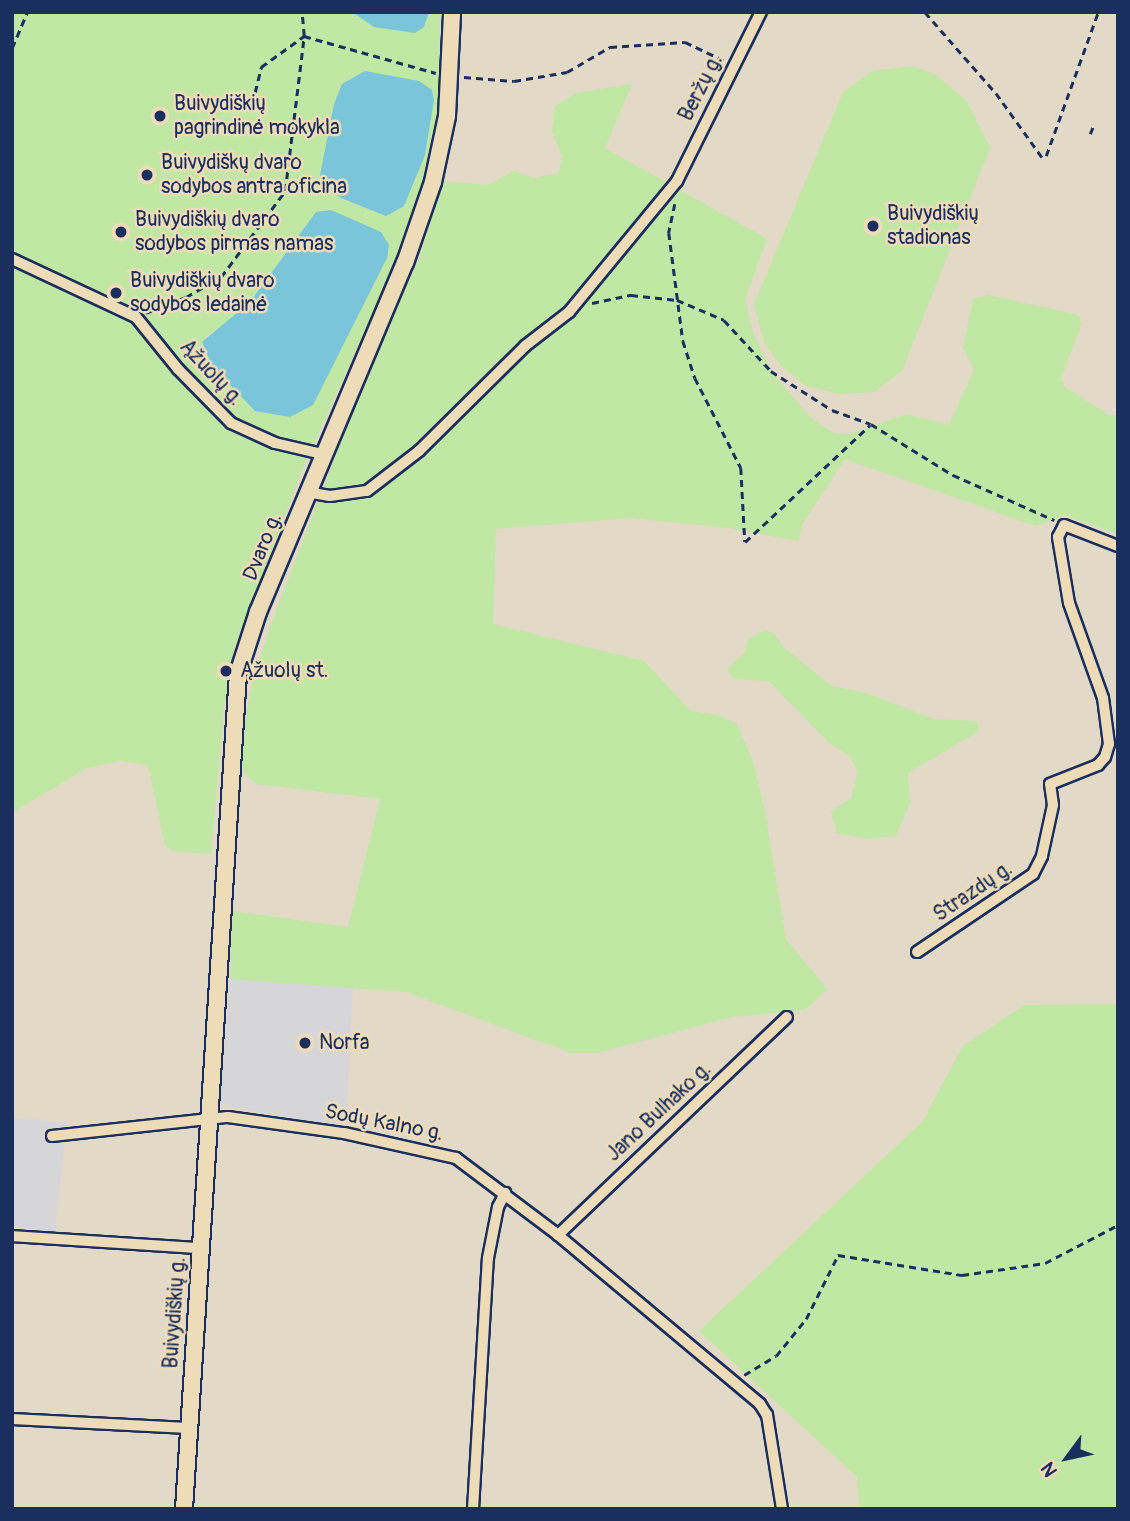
<!DOCTYPE html>
<meta charset="utf-8">
<style>
body{margin:0}
#map{position:relative;width:1130px;height:1521px;overflow:hidden;background:#e3d9c7;font-family:Pangolin,sans-serif}
div>[style]{position:absolute}
[style*='--x']{left:calc(var(--x)*1px);top:calc(var(--y)*1px);width:calc(var(--w)*1px);rotate:calc(var(--a)*1deg)}
.built>*{inset:0;background:#d6d6d8}
.green>*{inset:0;background:#c0e7a3}
.water>*{inset:0;background:#7ac5da}
.path>*{height:2.5px;margin-top:-1.25px;transform-origin:0;background:repeating-linear-gradient(90deg,#1b2f5e 0 7px,transparent 0 12px)}
.roads{filter:drop-shadow(2px 0 #1b2f5e) drop-shadow(-2px 0 #1b2f5e) drop-shadow(0 2px #1b2f5e) drop-shadow(0 -2px #1b2f5e)}
.street>*{height:10px;margin:-5px;padding:0 5px;transform-origin:5px;border-radius:5px;background:#eedcb9}
.secondary>*{height:16px;margin:-8px;padding:0 8px;transform-origin:8px;border-radius:8px;background:#eedcb9}
.dots>*{width:19px;height:19px;translate:-50% -50%;box-sizing:border-box;border:4px solid #eedcb9;border-radius:50%}
span{translate:-50% -50%;white-space:nowrap;text-align:center;line-height:1.15;-webkit-text-stroke:5px #eedcb9;paint-order:stroke}
.street-label{font-size:21px;color:#1b2f5e}
.poi-label{font-size:21px;color:#1b2f5e}
.left{translate:0 -50%;text-align:left}
.frame{position:absolute;inset:0;border:14px solid #1b2f5e;pointer-events:none}
.north{position:absolute;left:1032px;top:1423px;width:70px;height:70px;-webkit-text-stroke:5px #eedcb9;paint-order:stroke;rotate:237deg;font-size:19px;font-weight:700;line-height:28px;text-align:center;color:#1b2f5e}
.north::after{content:'';display:block;margin:auto;width:24px;height:32px;background:#1b2f5e;clip-path:polygon(50% 0,100% 100%,50% 72%,0 100%)}
</style>
<div id="map">
<div class="built">
<div style="clip-path:polygon(230px 979px,353px 986px,346px 1128px,220px 1105px)"></div>
<div style="clip-path:polygon(12px 1117px,67px 1123px,55px 1232px,12px 1227px)"></div>
</div>
<div class="green">
<div style="clip-path:polygon(evenodd,12px 12px,440px 12px,439px 109px,431px 159px,385px 285px,302px 471px,235px 646px,224px 707px,211px 854px,172px 851px,165px 845px,148px 765px,121px 761px,87px 768px,12px 813px,12px 12px,365px 71px,320px 175px,334px 104px,342px 84px,365px 71px,12px 12px,250px 302px,255px 411px,212px 366px,205px 337px,237px 318px,250px 302px)"></div>
<div style="clip-path:polygon(913px 66px,936px 75px,967px 101px,990px 148px,902px 371px,874px 392px,840px 394px,806px 386px,780px 365px,764px 342px,754px 304px,843px 92px,872px 71px)"></div>
<div style="clip-path:polygon(632px 84px,605px 148px,767px 239px,745px 299px,753px 332px,771px 371px,811px 418px,834px 433px,849px 434px,907px 414px,949px 425px,974px 369px,963px 348px,973px 299px,988px 295px,1079px 315px,1081px 325px,1061px 379px,1065px 387px,1109px 415px,1118px 415px,1118px 534px,1064px 515px,1036px 526px,845px 459px,803px 523px,798px 541px,729px 528px,630px 518px,496px 529px,493px 624px,644px 661px,691px 711px,718px 715px,737px 724px,754px 764px,765px 812px,786px 939px,827px 989px,805px 1010px,732px 1017px,597px 1053px,571px 1053px,406px 992px,230px 979px,233px 911px,348px 927px,380px 799px,256px 784px,243px 771px,240px 752px,251px 686px,271px 624px,374px 355px,420px 256px,442px 181px,487px 185px,514px 171px,533px 178px,559px 173px,562px 156px,552px 132px,555px 106px,576px 93px)"></div>
<div style="clip-path:polygon(764px 630px,774px 633px,783px 647px,832px 686px,869px 694px,934px 719px,977px 721px,979px 731px,908px 773px,910px 803px,896px 836px,867px 839px,837px 833px,831px 812px,851px 798px,858px 771px,849px 756px,828px 742px,769px 681px,733px 679px,727px 669px,745px 652px,748px 639px)"></div>
<div style="clip-path:polygon(1024px 1005px,1118px 1004px,1118px 1509px,860px 1509px,857px 1477px,699px 1331px,922px 1122px,963px 1046px)"></div>
</div>
<div class="water">
<div style="clip-path:polygon(352px 12px,429px 12px,424px 27px,415px 33px,374px 27px)"></div>
<div style="clip-path:polygon(365px 71px,419px 81px,432px 90px,434px 100px,425px 155px,404px 206px,386px 216px,341px 198px,328px 189px,320px 175px,334px 104px,342px 84px)"></div>
<div style="clip-path:polygon(331px 210px,381px 232px,389px 245px,387px 258px,313px 405px,290px 417px,255px 411px,212px 366px,202px 342px,250px 302px,316px 212px)"></div>
</div>
<div class="path">
<div style="--x:925;--y:12;--w:108;--a:48.8"></div>
<div style="--x:996;--y:93;--w:79;--a:54.3"></div>
<div style="--x:12;--y:48;--w:39;--a:-67"></div>
<div style="--x:464;--y:77;--w:50;--a:4.6"></div>
<div style="--x:514;--y:81;--w:54;--a:-9.6"></div>
<div style="--x:567;--y:72;--w:50;--a:-30.2"></div>
<div style="--x:610;--y:47;--w:75;--a:-3.8"></div>
<div style="--x:685;--y:42;--w:44;--a:25.4"></div>
<div style="--x:252;--y:104;--w:38;--a:-76"></div>
<div style="--x:261;--y:67;--w:53;--a:-35.8"></div>
<div style="--x:304;--y:36;--w:137;--a:15.7"></div>
<div style="--x:1090;--y:134;--w:8;--a:-67"></div>
<div style="--x:1046;--y:156;--w:153;--a:-70.1"></div>
<div style="--x:675;--y:204;--w:30;--a:102"></div>
<div style="--x:669;--y:233;--w:109;--a:82.6"></div>
<div style="--x:683;--y:341;--w:39;--a:72"></div>
<div style="--x:695;--y:378;--w:101;--a:62.9"></div>
<div style="--x:741;--y:468;--w:74;--a:86.9"></div>
<div style="--x:592;--y:303;--w:40;--a:-12"></div>
<div style="--x:631;--y:295;--w:46;--a:6.2"></div>
<div style="--x:677;--y:300;--w:51;--a:23.1"></div>
<div style="--x:724;--y:320;--w:69;--a:47.3"></div>
<div style="--x:771;--y:371;--w:72;--a:32.6"></div>
<div style="--x:832;--y:410;--w:41;--a:19.7"></div>
<div style="--x:871;--y:424;--w:97;--a:31.9"></div>
<div style="--x:953;--y:475;--w:111;--a:24"></div>
<div style="--x:146;--y:313;--w:43;--a:-21.8"></div>
<div style="--x:186;--y:297;--w:40;--a:-29.7"></div>
<div style="--x:221;--y:277;--w:107;--a:-53.3"></div>
<div style="--x:285;--y:191;--w:156;--a:-83"></div>
<div style="--x:304;--y:36;--w:24;--a:-95"></div>
<div style="--x:745;--y:542;--w:171;--a:-43.1"></div>
<div style="--x:744;--y:1375;--w:37;--a:-31"></div>
<div style="--x:776;--y:1356;--w:48;--a:-51"></div>
<div style="--x:806;--y:1319;--w:72;--a:-63.4"></div>
<div style="--x:838;--y:1255;--w:126;--a:9.2"></div>
<div style="--x:962;--y:1275;--w:84;--a:-8.2"></div>
<div style="--x:1045;--y:1263;--w:82;--a:-27.5"></div>
</div>
<div class="roads">
<div class="street">
<div style="--x:12;--y:259;--w:137;--a:25.1"></div>
<div style="--x:136;--y:317;--w:67;--a:51.1"></div>
<div style="--x:178;--y:369;--w:76;--a:45.5"></div>
<div style="--x:231;--y:423;--w:48;--a:24.4"></div>
<div style="--x:275;--y:443;--w:48;--a:13.2"></div>
<div style="--x:307;--y:492;--w:23;--a:10"></div>
<div style="--x:330;--y:496;--w:37;--a:-8"></div>
<div style="--x:367;--y:491;--w:66;--a:-37.6"></div>
<div style="--x:419;--y:451;--w:149;--a:-44.7"></div>
<div style="--x:525;--y:346;--w:56;--a:-37.7"></div>
<div style="--x:569;--y:312;--w:170;--a:-50.5"></div>
<div style="--x:677;--y:181;--w:189;--a:-63.6"></div>
<div style="--x:917;--y:952;--w:140;--a:-33.9"></div>
<div style="--x:1033;--y:874;--w:20;--a:-63"></div>
<div style="--x:1042;--y:856;--w:52;--a:-77.8"></div>
<div style="--x:1053;--y:805;--w:21;--a:-98"></div>
<div style="--x:1050;--y:784;--w:52;--a:-21.6"></div>
<div style="--x:1098;--y:765;--w:11;--a:-49"></div>
<div style="--x:1105;--y:757;--w:14;--a:-73"></div>
<div style="--x:1109;--y:744;--w:46;--a:-97.4"></div>
<div style="--x:1103;--y:698;--w:101;--a:-109.7"></div>
<div style="--x:1069;--y:603;--w:67;--a:-99.5"></div>
<div style="--x:1058;--y:537;--w:13;--a:-63"></div>
<div style="--x:1064;--y:525;--w:58;--a:21.3"></div>
<div style="--x:52;--y:1136;--w:177;--a:-6.2"></div>
<div style="--x:228;--y:1117;--w:117;--a:7.9"></div>
<div style="--x:344;--y:1133;--w:115;--a:12.6"></div>
<div style="--x:456;--y:1158;--w:128;--a:37"></div>
<div style="--x:558;--y:1235;--w:263;--a:39.9"></div>
<div style="--x:760;--y:1404;--w:13;--a:58"></div>
<div style="--x:767;--y:1415;--w:95;--a:80.9"></div>
<div style="--x:558;--y:1235;--w:316;--a:-43.6"></div>
<div style="--x:12;--y:1236;--w:188;--a:3.7"></div>
<div style="--x:12;--y:1419;--w:176;--a:2.9"></div>
<div style="--x:473;--y:1509;--w:251;--a:-86.6"></div>
<div style="--x:488;--y:1258;--w:52;--a:-78.9"></div>
<div style="--x:498;--y:1207;--w:16;--a:-63"></div>
</div>
<div class="secondary">
<div style="--x:184;--y:1509;--w:837;--a:-86.3"></div>
<div style="--x:238;--y:674;--w:65;--a:-72.1"></div>
<div style="--x:258;--y:612;--w:379;--a:-67.2"></div>
<div style="--x:405;--y:263;--w:86;--a:-70.9"></div>
<div style="--x:433;--y:182;--w:67;--a:-78"></div>
<div style="--x:447;--y:116;--w:104;--a:-87.2"></div>
</div>
</div>
<div class="dots">
<div style="left:160px;top:116px;background:#1b2f5e"></div>
<div style="left:147px;top:175px;background:#1b2f5e"></div>
<div style="left:873px;top:226px;background:#1b2f5e"></div>
<div style="left:121px;top:232px;background:#1b2f5e"></div>
<div style="left:116px;top:293px;background:#1b2f5e"></div>
<div style="left:226px;top:671px;background:#1b2f5e"></div>
<div style="left:305px;top:1043px;background:#1b2f5e"></div>
</div>
<div class="street-label">
<span style="left:701px;top:88px;rotate:-63deg">Beržų g.</span>
<span style="left:211px;top:373px;rotate:47deg">Ąžuolų g.</span>
<span style="left:263px;top:547px;rotate:-68deg">Dvaro g.</span>
<span style="left:973px;top:892px;rotate:-34deg">Strazdų g.</span>
<span style="left:659px;top:1112px;rotate:-43deg">Jano Bulhako g.</span>
<span style="left:384px;top:1123px;rotate:11deg">Sodų Kalno g.</span>
<span style="left:175px;top:1313px;rotate:-86deg">Buivydiškių g.</span>
</div>
<div class="poi-label">
<span class="left" style="left:174px;top:116px">Buivydiškių<br>pagrindinė mokykla</span>
<span class="left" style="left:161px;top:175px">Buivydiškų dvaro<br>sodybos antra oficina</span>
<span class="left" style="left:887px;top:226px">Buivydiškių<br>stadionas</span>
<span class="left" style="left:135px;top:232px">Buivydiškių dvaro<br>sodybos pirmas namas</span>
<span class="left" style="left:130px;top:293px">Buivydiškių dvaro<br>sodybos ledainė</span>
<span class="left" style="left:240px;top:671px">Ąžuolų st.</span>
<span class="left" style="left:319px;top:1043px">Norfa</span>
</div>
<div class="frame"></div>
<div class="north">N</div>
</div>
